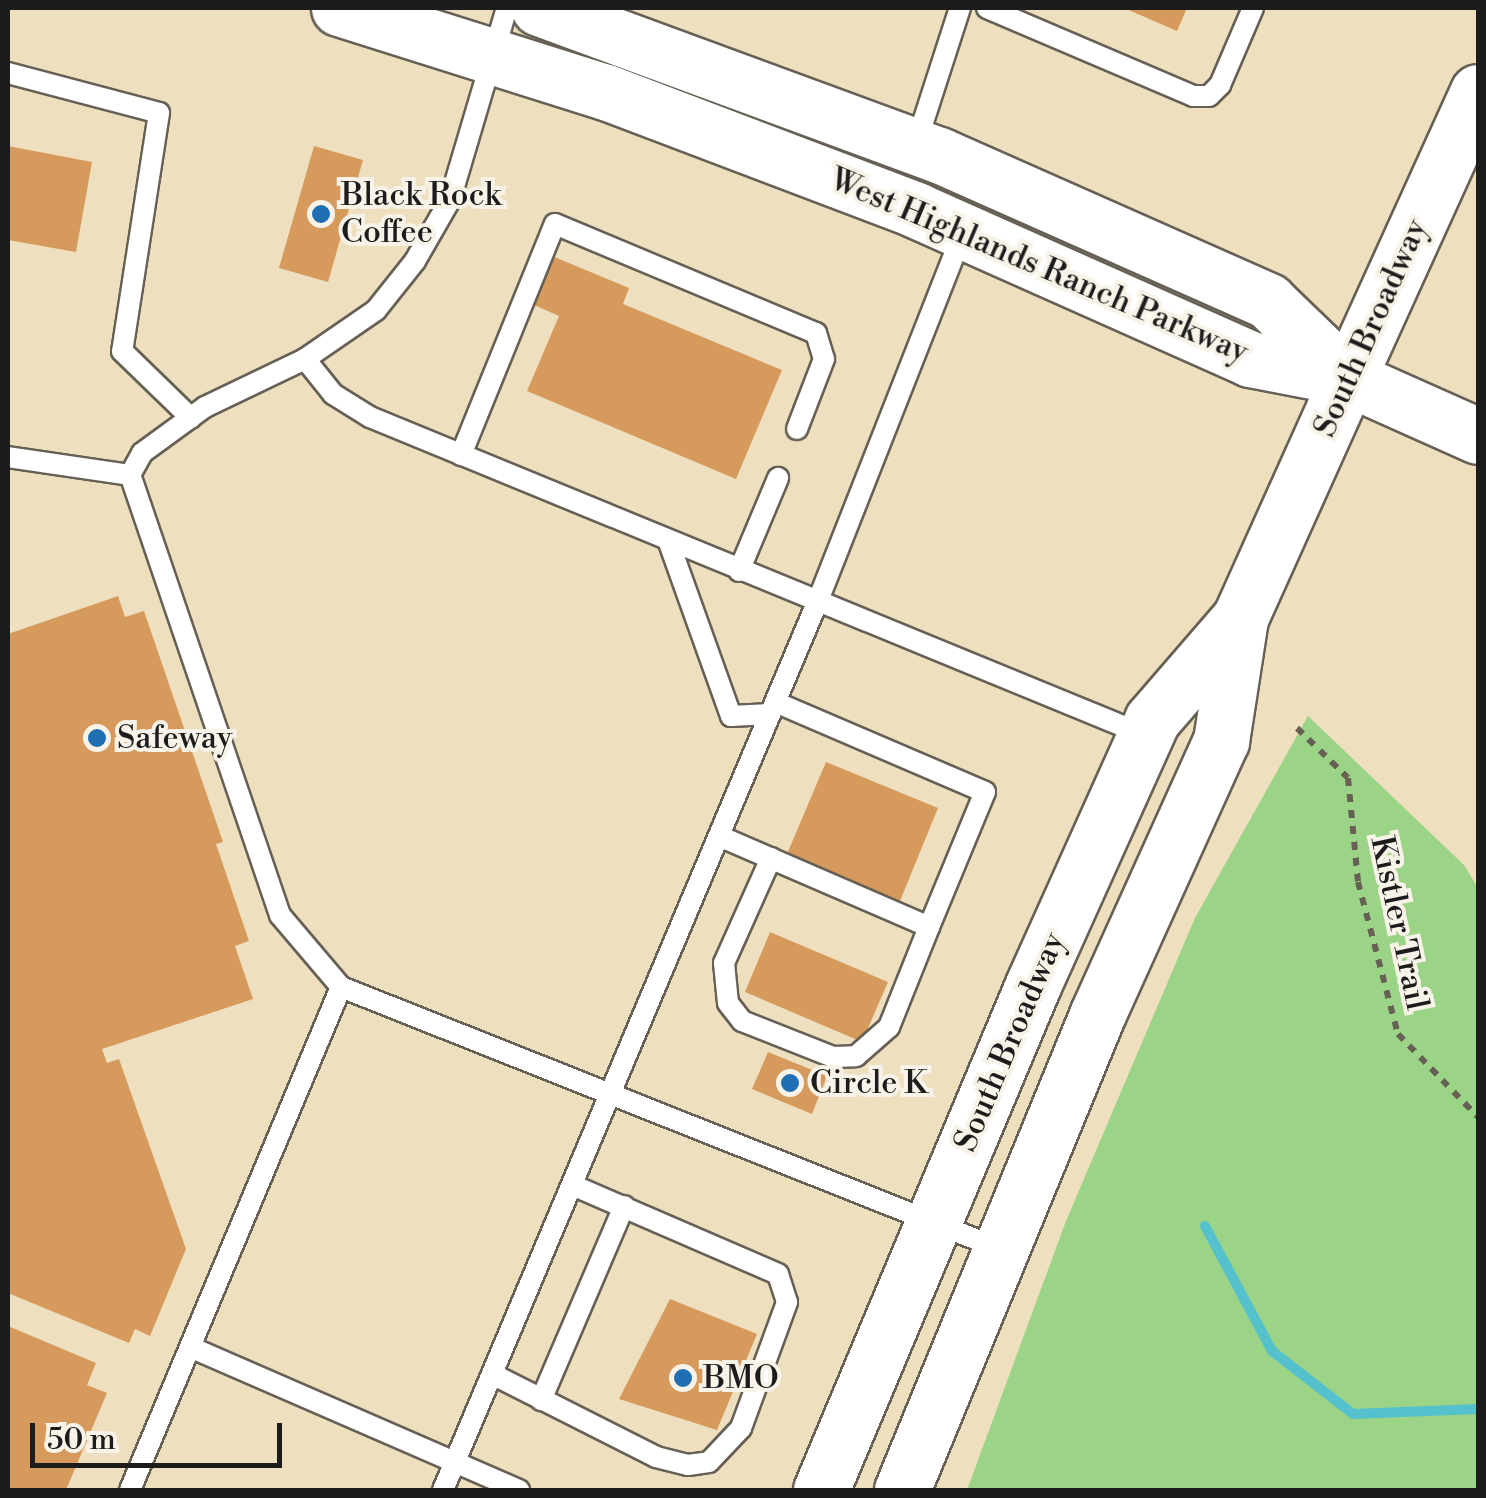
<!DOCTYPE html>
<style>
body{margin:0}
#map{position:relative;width:1486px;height:1498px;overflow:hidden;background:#eedfbf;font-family:"Libre Bodoni",serif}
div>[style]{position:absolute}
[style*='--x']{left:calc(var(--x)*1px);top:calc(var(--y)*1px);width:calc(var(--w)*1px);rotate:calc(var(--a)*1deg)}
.green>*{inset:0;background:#9cd487}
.stream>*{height:10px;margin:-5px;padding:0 5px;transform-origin:5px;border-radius:5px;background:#55c1cd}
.building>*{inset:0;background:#d79a5d}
.path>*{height:6px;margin-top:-3px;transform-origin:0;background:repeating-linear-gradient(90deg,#666055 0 8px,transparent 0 16px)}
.roads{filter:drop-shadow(2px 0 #666055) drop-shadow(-2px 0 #666055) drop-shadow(0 2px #666055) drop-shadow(0 -2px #666055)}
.lane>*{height:20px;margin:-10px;padding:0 10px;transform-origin:10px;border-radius:10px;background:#fff}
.secondary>*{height:55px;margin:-27.5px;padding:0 27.5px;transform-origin:27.5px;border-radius:27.5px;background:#fff}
.primary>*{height:55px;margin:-27.5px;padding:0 27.5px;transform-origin:27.5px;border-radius:27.5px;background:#fff}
.dots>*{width:28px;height:28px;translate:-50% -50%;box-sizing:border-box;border:5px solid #f7f3e8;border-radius:50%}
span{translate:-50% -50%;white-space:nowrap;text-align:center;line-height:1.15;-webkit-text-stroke:8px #f7f3e8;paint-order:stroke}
.poi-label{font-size:32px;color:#1c1c1c}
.left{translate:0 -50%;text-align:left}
.street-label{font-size:32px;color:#1c1c1c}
.frame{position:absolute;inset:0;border:10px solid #1c1c1c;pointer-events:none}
.scale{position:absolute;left:30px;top:1423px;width:252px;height:45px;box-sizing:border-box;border:5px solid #1c1c1c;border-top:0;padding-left:12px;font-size:30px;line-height:35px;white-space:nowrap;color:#1c1c1c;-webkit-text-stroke:8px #f7f3e8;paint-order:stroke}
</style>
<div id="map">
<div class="green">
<div style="clip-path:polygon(1308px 716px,1464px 865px,1478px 888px,1478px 1490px,967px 1490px,1066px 1221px,1195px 918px)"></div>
</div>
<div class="stream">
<div style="--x:1205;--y:1226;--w:142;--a:61.8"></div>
<div style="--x:1272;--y:1351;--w:103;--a:37.9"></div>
<div style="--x:1353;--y:1414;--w:125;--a:-2.3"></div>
</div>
<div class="building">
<div style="clip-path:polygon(1124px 8px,1187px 8px,1177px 31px)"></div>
<div style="clip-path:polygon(8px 146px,92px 162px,76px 252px,8px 240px)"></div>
<div style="clip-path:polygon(314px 146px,363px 160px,328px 282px,279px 268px)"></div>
<div style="clip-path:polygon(552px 256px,629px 288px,623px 304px,782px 370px,736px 479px,527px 391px,559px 316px,532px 304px)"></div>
<div style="clip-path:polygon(118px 596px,125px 617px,144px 611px,223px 842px,216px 844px,249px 941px,235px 946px,253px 999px,102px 1049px,107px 1063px,119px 1059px,186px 1249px,150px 1336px,135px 1329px,129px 1343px,8px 1293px,8px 634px)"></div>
<div style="clip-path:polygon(826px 762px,938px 808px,900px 901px,787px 854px)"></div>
<div style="clip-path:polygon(770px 932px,888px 982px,862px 1042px,745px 992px)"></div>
<div style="clip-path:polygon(768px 1052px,827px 1076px,812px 1114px,752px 1089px)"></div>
<div style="clip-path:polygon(670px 1299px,757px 1334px,717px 1430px,619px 1399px)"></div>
<div style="clip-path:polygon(8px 1326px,96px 1363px,87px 1385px,107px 1393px,66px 1490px,8px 1490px)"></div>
</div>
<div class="path">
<div style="--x:1297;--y:728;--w:71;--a:44.4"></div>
<div style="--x:1348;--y:778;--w:104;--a:84.5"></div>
<div style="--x:1358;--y:882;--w:157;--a:75.3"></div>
<div style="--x:1398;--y:1034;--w:115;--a:46.1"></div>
</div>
<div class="roads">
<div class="lane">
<div style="--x:987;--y:8;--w:224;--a:23.1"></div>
<div style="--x:1193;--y:96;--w:16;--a:0"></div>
<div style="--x:1209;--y:96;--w:16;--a:-45"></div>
<div style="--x:1220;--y:85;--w:84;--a:-66.8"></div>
<div style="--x:8;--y:73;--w:156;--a:14.8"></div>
<div style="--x:159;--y:113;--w:241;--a:98.8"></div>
<div style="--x:122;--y:351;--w:96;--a:44.2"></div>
<div style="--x:916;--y:144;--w:143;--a:-72.1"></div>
<div style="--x:305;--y:359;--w:45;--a:51.3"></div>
<div style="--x:333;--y:394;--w:44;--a:31.9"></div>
<div style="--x:370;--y:417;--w:835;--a:22.32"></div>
<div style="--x:461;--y:455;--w:249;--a:-67.9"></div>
<div style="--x:555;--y:224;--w:283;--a:22.7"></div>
<div style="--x:816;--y:333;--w:27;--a:73"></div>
<div style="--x:824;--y:359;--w:75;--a:111.1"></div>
<div style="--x:8;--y:457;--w:123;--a:8.4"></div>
<div style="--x:668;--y:540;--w:187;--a:70.3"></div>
<div style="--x:731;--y:716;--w:39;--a:-3"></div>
<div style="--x:739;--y:571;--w:101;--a:-67.2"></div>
<div style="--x:719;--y:836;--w:229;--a:23.4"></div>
<div style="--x:929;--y:927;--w:146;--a:-67.5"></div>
<div style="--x:985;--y:792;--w:228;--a:-156.8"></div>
<div style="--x:771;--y:858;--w:115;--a:114.1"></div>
<div style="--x:724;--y:963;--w:40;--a:84.3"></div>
<div style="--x:728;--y:1003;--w:23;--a:52"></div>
<div style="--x:742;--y:1021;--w:98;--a:21.6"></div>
<div style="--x:833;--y:1057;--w:23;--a:-2"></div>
<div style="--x:856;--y:1056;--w:44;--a:-41.3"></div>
<div style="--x:889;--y:1027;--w:108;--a:-68.2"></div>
<div style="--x:341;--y:987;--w:94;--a:-130.3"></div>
<div style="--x:280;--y:915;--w:465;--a:-108.8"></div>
<div style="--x:130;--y:475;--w:25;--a:-61"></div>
<div style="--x:142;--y:453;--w:78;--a:-36.1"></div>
<div style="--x:205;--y:407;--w:111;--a:-25.6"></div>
<div style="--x:305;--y:359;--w:86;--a:-34.6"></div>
<div style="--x:376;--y:310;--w:63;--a:-51.5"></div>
<div style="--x:415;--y:261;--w:70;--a:-60.2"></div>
<div style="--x:450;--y:200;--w:200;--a:-73.5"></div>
<div style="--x:190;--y:1347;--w:359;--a:23.5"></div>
<div style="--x:492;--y:1374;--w:184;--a:26.8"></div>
<div style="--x:656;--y:1457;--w:33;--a:14"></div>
<div style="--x:688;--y:1465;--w:21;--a:-8"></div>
<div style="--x:709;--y:1462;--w:47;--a:-46.7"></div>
<div style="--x:741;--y:1428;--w:134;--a:-69.9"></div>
<div style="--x:787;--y:1302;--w:29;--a:-108"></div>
<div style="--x:778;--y:1274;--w:224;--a:-156.6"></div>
<div style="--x:541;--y:1400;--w:211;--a:-66.8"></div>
<div style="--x:130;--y:1490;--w:545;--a:-67.24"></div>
<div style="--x:341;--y:987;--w:707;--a:21.67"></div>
<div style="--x:443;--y:1490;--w:963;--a:-67.14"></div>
<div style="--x:817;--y:603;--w:398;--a:-68.5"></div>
</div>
<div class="secondary">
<div style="--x:821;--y:1490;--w:548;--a:-67.23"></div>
<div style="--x:1033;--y:985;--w:290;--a:-65.8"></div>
<div style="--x:1152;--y:720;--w:135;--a:-49.2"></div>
<div style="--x:902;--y:1490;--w:516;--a:-67.66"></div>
<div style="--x:1098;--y:1013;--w:299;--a:-65.7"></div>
<div style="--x:1221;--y:741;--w:124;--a:-81.2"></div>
<div style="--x:1240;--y:618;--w:263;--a:-65.8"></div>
</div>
<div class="primary">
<div style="--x:339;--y:8;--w:280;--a:17.5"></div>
<div style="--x:606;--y:92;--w:332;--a:20.8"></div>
<div style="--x:916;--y:210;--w:366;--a:24"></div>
<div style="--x:1250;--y:359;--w:100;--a:11"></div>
<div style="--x:1348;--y:378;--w:142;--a:24"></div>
<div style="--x:539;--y:8;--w:426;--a:20.2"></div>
<div style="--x:939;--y:155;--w:360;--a:23.9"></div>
<div style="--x:1268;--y:301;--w:111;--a:43.9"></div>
<div style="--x:1348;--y:378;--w:314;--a:-65.6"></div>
</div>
</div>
<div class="dots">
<div style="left:321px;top:214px;background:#1f6fb2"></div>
<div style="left:97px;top:738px;background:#1f6fb2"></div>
<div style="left:790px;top:1083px;background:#1f6fb2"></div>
<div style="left:683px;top:1378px;background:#1f6fb2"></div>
</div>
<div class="poi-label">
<span class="left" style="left:341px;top:214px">Black Rock<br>Coffee</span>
<span class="left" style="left:117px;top:738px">Safeway</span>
<span class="left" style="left:810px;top:1083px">Circle K</span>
<span class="left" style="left:703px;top:1378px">BMO</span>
</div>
<div class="street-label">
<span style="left:1039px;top:266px;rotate:23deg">West Highlands Ranch Parkway</span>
<span style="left:1371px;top:328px;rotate:-66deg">South Broadway</span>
<span style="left:1399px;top:923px;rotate:78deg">Kistler Trail</span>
<span style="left:1010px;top:1042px;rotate:-67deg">South Broadway</span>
</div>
<div class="frame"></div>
<div class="scale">50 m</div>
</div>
